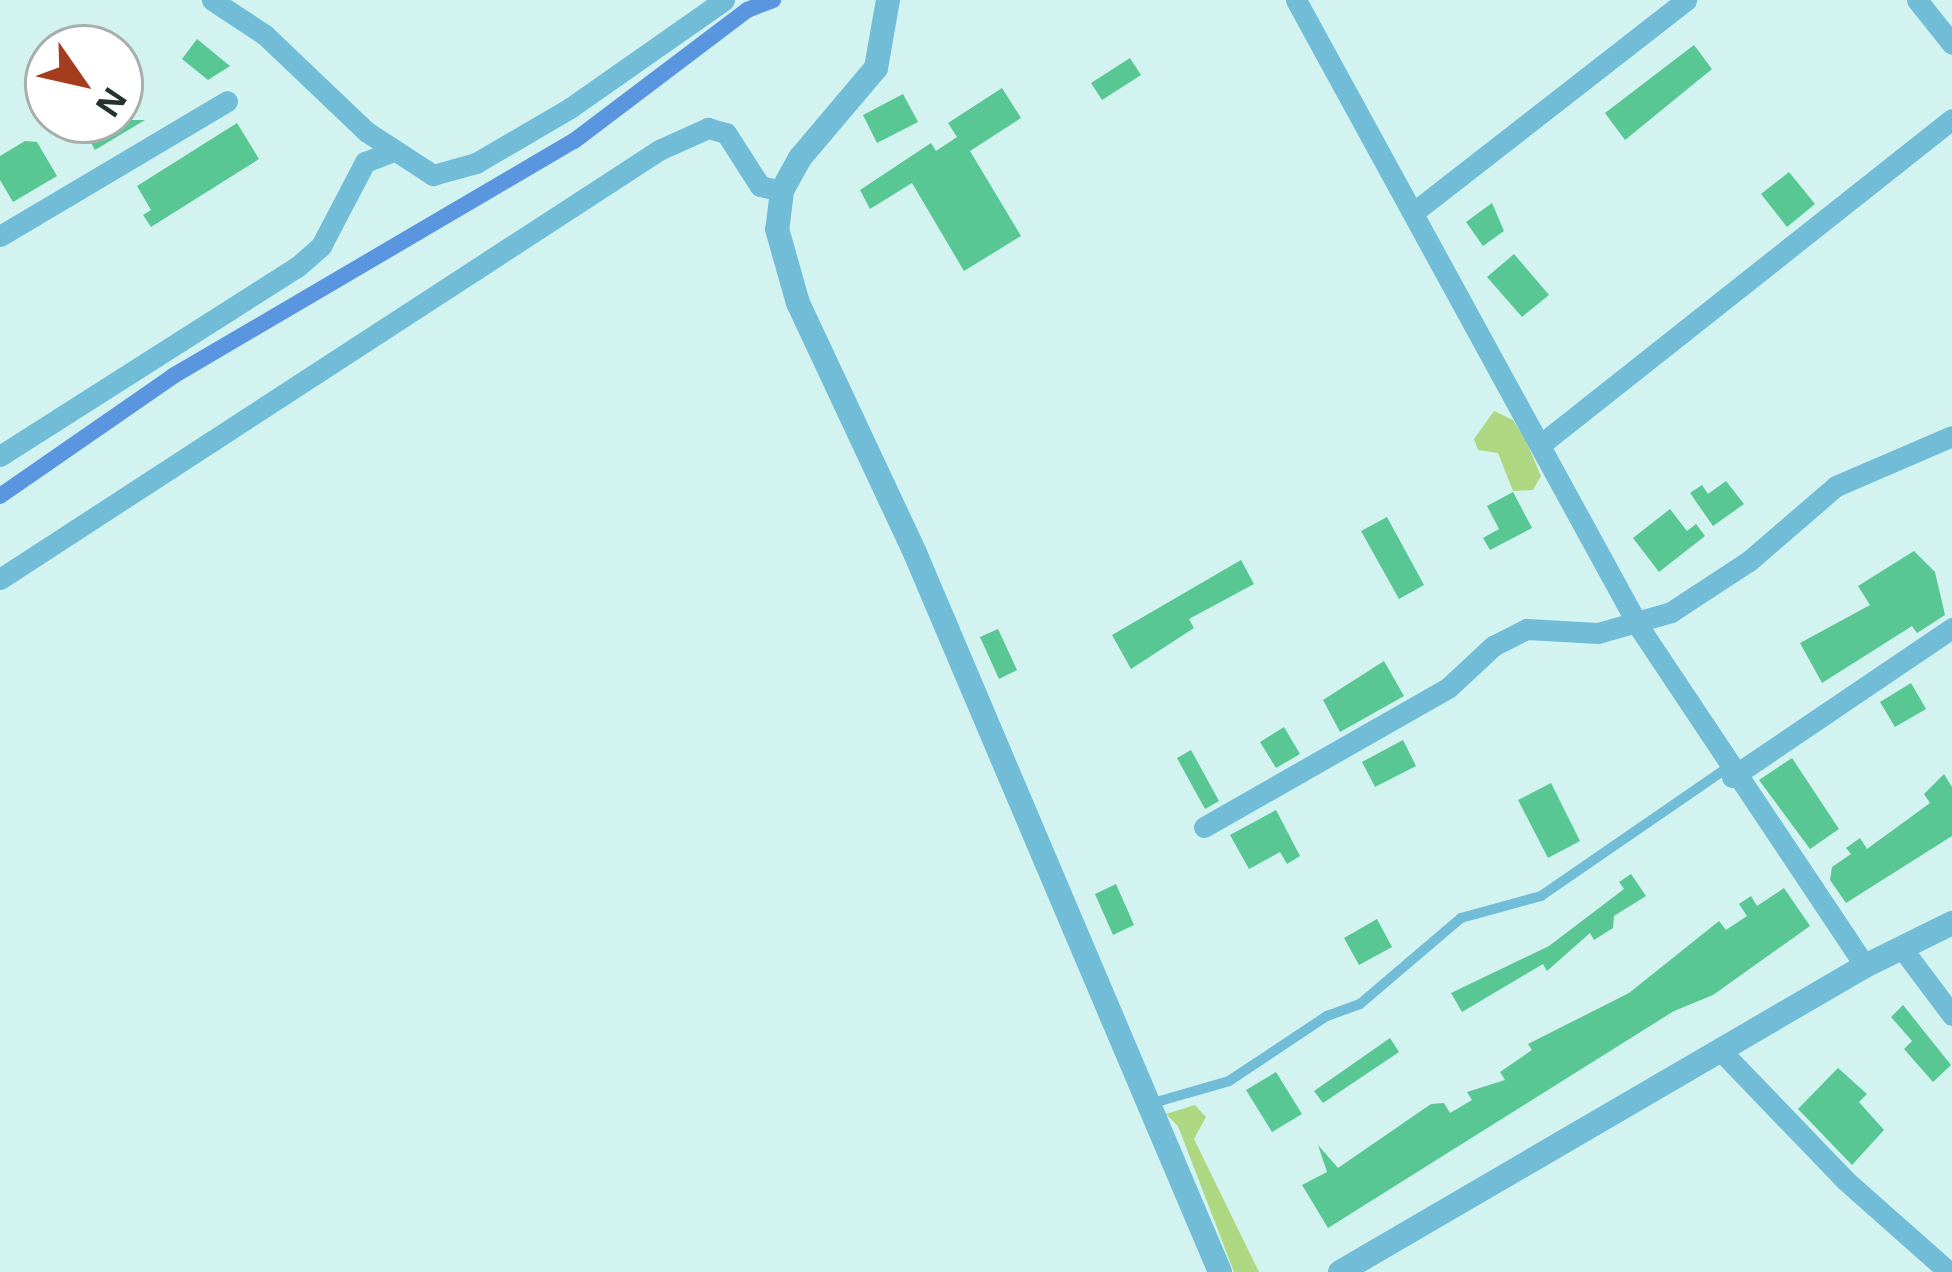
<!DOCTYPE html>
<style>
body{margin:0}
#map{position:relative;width:1952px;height:1272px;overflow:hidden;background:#d3f3f1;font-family:"Open Sans",sans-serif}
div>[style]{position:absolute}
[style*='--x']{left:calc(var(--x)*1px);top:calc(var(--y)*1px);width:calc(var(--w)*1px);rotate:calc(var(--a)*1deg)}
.green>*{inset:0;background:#aed781}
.canal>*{height:16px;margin:-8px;padding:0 8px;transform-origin:8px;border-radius:8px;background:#5a96e0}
.building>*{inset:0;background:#58c794}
.service>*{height:10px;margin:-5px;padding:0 5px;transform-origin:5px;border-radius:5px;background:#71bcd7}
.minor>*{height:21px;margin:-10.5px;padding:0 10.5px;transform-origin:10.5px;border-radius:10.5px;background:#71bcd7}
.tertiary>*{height:24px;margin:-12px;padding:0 12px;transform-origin:12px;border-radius:12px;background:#71bcd7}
span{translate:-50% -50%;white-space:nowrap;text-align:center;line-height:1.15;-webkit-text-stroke:12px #fff;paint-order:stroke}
.north{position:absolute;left:24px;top:24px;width:120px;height:120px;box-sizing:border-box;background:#fff;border:3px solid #a8adad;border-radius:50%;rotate:124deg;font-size:33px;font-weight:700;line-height:48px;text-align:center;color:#253231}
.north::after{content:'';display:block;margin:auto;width:42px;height:54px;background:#a43c1e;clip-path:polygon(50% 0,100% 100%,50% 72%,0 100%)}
</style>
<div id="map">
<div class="green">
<div style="clip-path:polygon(1494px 411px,1513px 420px,1526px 441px,1541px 476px,1533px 490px,1513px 491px,1498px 453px,1478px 450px,1474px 439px)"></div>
<div style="clip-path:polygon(1195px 1105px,1206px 1117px,1194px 1139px,1259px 1272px,1234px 1272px,1178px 1126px,1166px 1114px)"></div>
</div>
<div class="canal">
<div style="--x:0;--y:496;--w:211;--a:-34.7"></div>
<div style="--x:173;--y:376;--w:465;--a:-30.4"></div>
<div style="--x:574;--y:141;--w:217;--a:-37.1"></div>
<div style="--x:747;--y:10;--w:28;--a:-21"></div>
</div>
<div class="building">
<div style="clip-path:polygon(197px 39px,230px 66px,208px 80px,182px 59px)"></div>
<div style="clip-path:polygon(1694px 45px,1712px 69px,1625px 140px,1605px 113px)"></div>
<div style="clip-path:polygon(1130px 58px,1141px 75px,1102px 100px,1091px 83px)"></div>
<div style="clip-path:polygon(1002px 88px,1021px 118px,970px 151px,1021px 236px,964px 271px,912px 183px,870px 209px,860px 190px,931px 143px,936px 151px,957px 137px,948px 123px)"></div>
<div style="clip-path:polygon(903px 94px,918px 122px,877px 143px,863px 115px)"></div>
<div style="clip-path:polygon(120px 99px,132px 120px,145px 120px,95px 150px,78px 120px,120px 120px)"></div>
<div style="clip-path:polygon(237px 123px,259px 159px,151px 227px,143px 215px,151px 210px,137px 186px)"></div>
<div style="clip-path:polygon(25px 141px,37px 142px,57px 176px,13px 202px,0 180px,0 156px)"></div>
<div style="clip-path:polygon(1789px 172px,1815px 204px,1787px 227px,1761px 194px)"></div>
<div style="clip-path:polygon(1492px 203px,1504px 231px,1483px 246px,1466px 222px)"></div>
<div style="clip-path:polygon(1514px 254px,1549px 295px,1522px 317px,1487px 277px)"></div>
<div style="clip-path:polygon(1726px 481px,1744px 504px,1713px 526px,1690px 493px,1702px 485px,1708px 494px)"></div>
<div style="clip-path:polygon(1513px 492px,1532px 528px,1490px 550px,1483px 538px,1499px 529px,1487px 506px)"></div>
<div style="clip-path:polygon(1670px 509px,1687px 531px,1696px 524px,1705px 536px,1659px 572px,1633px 538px)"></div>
<div style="clip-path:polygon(1387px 517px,1424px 585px,1399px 599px,1361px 531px)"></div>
<div style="clip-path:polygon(1914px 551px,1935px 572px,1945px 615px,1917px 633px,1912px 626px,1822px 683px,1800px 643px,1870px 605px,1858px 586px)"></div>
<div style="clip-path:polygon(1241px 560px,1254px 584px,1189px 619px,1194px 628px,1131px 669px,1112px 635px)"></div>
<div style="clip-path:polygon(998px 629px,1017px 670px,999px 679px,980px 637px)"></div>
<div style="clip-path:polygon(1384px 661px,1404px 696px,1340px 732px,1323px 700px)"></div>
<div style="clip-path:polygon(1911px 683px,1926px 709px,1895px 727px,1880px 702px)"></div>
<div style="clip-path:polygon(1284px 727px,1300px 754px,1276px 768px,1260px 742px)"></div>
<div style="clip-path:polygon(1403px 740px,1416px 766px,1375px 787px,1362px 762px)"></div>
<div style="clip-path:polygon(1191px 750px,1219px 801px,1205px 809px,1177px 758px)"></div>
<div style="clip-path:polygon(1792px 758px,1839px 829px,1810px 849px,1759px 780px)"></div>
<div style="clip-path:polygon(1944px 774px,1952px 787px,1952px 836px,1846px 903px,1830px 880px,1832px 867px,1851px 854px,1846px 848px,1860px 838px,1867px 849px,1930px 803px,1924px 794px)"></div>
<div style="clip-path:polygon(1551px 783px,1580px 841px,1548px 858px,1518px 800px)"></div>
<div style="clip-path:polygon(1276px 810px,1300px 856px,1287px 864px,1280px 852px,1249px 869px,1230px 835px)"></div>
<div style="clip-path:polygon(1631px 874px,1646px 896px,1614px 916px,1613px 928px,1594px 940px,1590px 933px,1547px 971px,1543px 964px,1462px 1012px,1451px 993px,1549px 946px,1624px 889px,1619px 882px)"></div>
<div style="clip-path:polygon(1116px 884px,1134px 925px,1113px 935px,1095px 894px)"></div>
<div style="clip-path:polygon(1784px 888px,1810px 926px,1713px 995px,1674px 1011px,1328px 1228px,1302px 1185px,1327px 1172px,1318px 1145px,1338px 1168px,1431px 1104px,1444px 1103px,1450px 1113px,1472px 1100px,1467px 1092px,1505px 1080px,1500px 1072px,1532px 1050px,1528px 1044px,1629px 993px,1719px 921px,1726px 930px,1747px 916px,1739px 904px,1751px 896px,1757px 906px)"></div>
<div style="clip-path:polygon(1377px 919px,1392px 947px,1359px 965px,1344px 938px)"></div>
<div style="clip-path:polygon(1903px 1005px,1951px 1065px,1933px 1082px,1904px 1049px,1912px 1041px,1891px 1017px)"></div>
<div style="clip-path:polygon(1390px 1038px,1399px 1052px,1323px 1103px,1314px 1091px)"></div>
<div style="clip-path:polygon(1838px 1068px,1867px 1094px,1859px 1102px,1884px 1130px,1852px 1165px,1798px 1109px)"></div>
<div style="clip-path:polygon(1276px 1072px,1302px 1114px,1272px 1132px,1246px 1090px)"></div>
</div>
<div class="service">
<div style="--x:1153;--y:1103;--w:79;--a:-16.1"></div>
<div style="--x:1229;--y:1081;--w:118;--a:-33.6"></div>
<div style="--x:1327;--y:1016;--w:35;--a:-20"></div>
<div style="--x:1360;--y:1004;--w:133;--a:-40.4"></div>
<div style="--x:1461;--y:918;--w:83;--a:-15.4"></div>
<div style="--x:1541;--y:896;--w:226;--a:-34.5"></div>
</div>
<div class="minor">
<div style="--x:212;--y:0;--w:64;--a:33.4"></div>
<div style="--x:265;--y:35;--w:141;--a:43.6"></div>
<div style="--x:367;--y:132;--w:79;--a:33.1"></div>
<div style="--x:433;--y:175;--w:45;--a:-15.6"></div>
<div style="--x:476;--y:163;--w:109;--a:-30.3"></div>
<div style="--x:570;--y:108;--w:188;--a:-35"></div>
<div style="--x:1296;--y:0;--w:715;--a:61.32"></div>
<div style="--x:1639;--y:627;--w:407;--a:56.3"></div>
<div style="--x:1917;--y:0;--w:56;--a:51.5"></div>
<div style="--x:1414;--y:212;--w:345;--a:-37.9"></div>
<div style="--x:0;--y:236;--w:264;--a:-30.7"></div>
<div style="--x:1540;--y:445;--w:525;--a:-38.35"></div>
<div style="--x:0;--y:456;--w:352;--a:-32.5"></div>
<div style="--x:297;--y:267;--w:32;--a:-41"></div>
<div style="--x:321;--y:246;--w:95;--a:-62.4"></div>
<div style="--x:365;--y:162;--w:31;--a:-21"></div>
<div style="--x:0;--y:579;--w:786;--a:-33.06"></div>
<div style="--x:659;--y:150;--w:54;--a:-24.2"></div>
<div style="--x:708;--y:128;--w:19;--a:16"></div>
<div style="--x:726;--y:133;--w:63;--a:57.3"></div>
<div style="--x:760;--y:186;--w:23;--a:13"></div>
<div style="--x:1732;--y:777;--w:266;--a:-34.1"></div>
<div style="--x:1204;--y:827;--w:281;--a:-29.7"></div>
<div style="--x:1448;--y:688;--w:62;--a:-43"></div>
<div style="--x:1493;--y:646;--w:38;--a:-27"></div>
<div style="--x:1527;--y:629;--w:71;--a:3.2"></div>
<div style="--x:1598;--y:633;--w:76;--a:-16"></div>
<div style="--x:1671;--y:612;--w:93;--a:-33.2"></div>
<div style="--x:1749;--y:561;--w:115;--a:-40.8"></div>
<div style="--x:1836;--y:486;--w:126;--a:-23.3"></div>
<div style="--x:1904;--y:951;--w:80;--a:53.1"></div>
<div style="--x:1722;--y:1052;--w:178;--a:46.1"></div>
<div style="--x:1845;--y:1180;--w:139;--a:41.5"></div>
</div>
<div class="tertiary">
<div style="--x:888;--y:0;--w:69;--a:100"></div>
<div style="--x:876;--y:68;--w:118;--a:130.2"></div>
<div style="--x:800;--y:158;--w:38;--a:119"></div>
<div style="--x:782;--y:191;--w:38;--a:97"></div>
<div style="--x:777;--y:229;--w:77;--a:74.2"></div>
<div style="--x:798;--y:303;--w:276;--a:64.9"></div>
<div style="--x:915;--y:553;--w:781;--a:67.01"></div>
<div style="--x:1340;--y:1272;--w:608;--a:-30.24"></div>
<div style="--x:1865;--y:966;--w:97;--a:-26.3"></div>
</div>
<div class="north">N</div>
</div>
